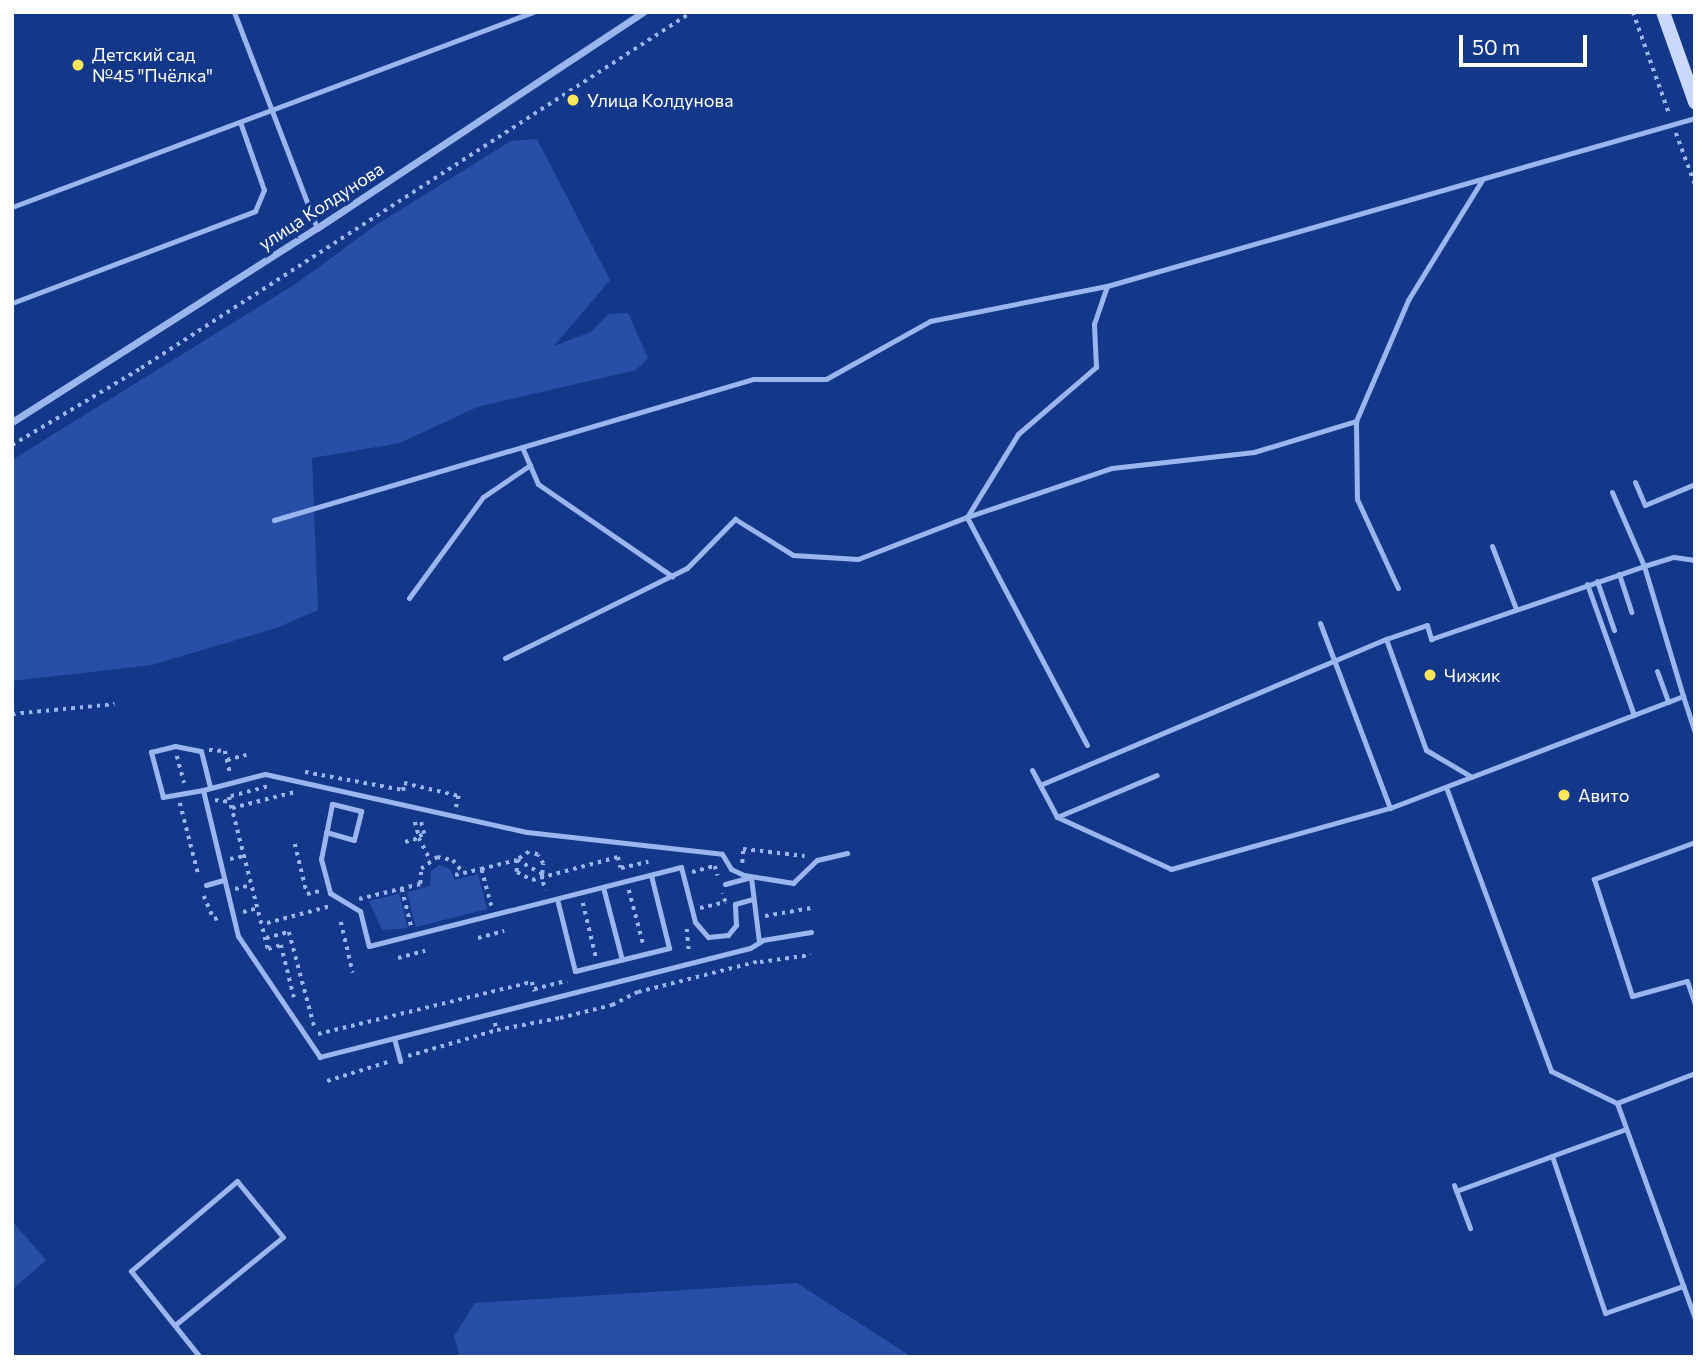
<!DOCTYPE html>
<meta charset="utf-8">
<style>
body{margin:0}
#map{position:relative;width:1707px;height:1369px;overflow:hidden;background:#143889;font-family:Commissioner,sans-serif}
div>[style]{position:absolute}
[style*='--x']{left:calc(var(--x)*1px);top:calc(var(--y)*1px);width:calc(var(--w)*1px);rotate:calc(var(--a)*1deg)}
.green>*{inset:0;background:#274fa8}
.path>*{height:3.5px;margin-top:-1.75px;transform-origin:0;background:repeating-linear-gradient(90deg,#9bb6ef 0 3.5px,transparent 0 8.5px)}
.lane>*{height:5px;margin:-2.5px;padding:0 2.5px;transform-origin:2.5px;border-radius:2.5px;background:#9bb6ef}
.street>*{height:7px;margin:-3.5px;padding:0 3.5px;transform-origin:3.5px;border-radius:3.5px;background:#9bb6ef}
.secondary>*{height:14px;margin:-7px;padding:0 7px;transform-origin:7px;border-radius:7px;background:#c9d8fb}
.dots>*{width:19px;height:19px;translate:-50% -50%;box-sizing:border-box;border:4px solid #143889;border-radius:50%}
span{translate:-50% -50%;white-space:nowrap;text-align:center;line-height:1.15;-webkit-text-stroke:7px #143889;paint-order:stroke}
.poi-label{font-size:18px;color:#fff}
.left{translate:0 -50%;text-align:left}
.street-label{font-size:18px;color:#fff}
.frame{position:absolute;inset:0;border:14px solid #fff;pointer-events:none}
.scale{position:absolute;left:1459px;top:35px;width:128px;height:32px;box-sizing:border-box;border:4px solid #fff;border-top:0;padding-left:9px;font-size:21px;line-height:24px;white-space:nowrap;color:#fff;-webkit-text-stroke:5px #143889;paint-order:stroke}
</style>
<div id="map">
<div class="green">
<div style="clip-path:polygon(537px 139px,610px 280px,554px 346px,591px 332px,609px 314px,628px 313px,648px 358px,636px 370px,477px 407px,400px 443px,312px 458px,318px 610px,276px 628px,152px 665px,12px 681px,12px 460px,297px 283px,376px 225px,511px 141px)"></div>
<div style="clip-path:polygon(439px 865px,450px 869px,455px 880px,478px 874px,487px 909px,416px 927px,407px 892px,430px 886px,431px 871px)"></div>
<div style="clip-path:polygon(399px 894px,408px 928px,382px 930px,369px 901px)"></div>
<div style="clip-path:polygon(12px 1221px,46px 1260px,12px 1290px)"></div>
<div style="clip-path:polygon(797px 1283px,912px 1357px,460px 1357px,454px 1336px,475px 1303px)"></div>
</div>
<div class="path">
<div style="--x:1633;--y:12;--w:110;--a:70.4"></div>
<div style="--x:1676;--y:133;--w:54;--a:69.6"></div>
<div style="--x:12;--y:445;--w:150;--a:-30.8"></div>
<div style="--x:141;--y:368;--w:656;--a:-32.87"></div>
<div style="--x:12;--y:714;--w:103;--a:-5.5"></div>
<div style="--x:209;--y:750;--w:16;--a:4"></div>
<div style="--x:225;--y:751;--w:23;--a:77"></div>
<div style="--x:177;--y:756;--w:28;--a:75"></div>
<div style="--x:227;--y:760;--w:20;--a:-15"></div>
<div style="--x:305;--y:772;--w:100;--a:10.4"></div>
<div style="--x:267;--y:787;--w:39;--a:165"></div>
<div style="--x:229;--y:797;--w:157;--a:75.6"></div>
<div style="--x:268;--y:949;--w:14;--a:-17"></div>
<div style="--x:281;--y:945;--w:54;--a:76"></div>
<div style="--x:403;--y:791;--w:8;--a:-83"></div>
<div style="--x:404;--y:783;--w:57;--a:13.3"></div>
<div style="--x:459;--y:796;--w:12;--a:104"></div>
<div style="--x:215;--y:800;--w:16;--a:7"></div>
<div style="--x:180;--y:803;--w:76;--a:75.6"></div>
<div style="--x:232;--y:808;--w:65;--a:-14.3"></div>
<div style="--x:415;--y:822;--w:15;--a:74"></div>
<div style="--x:419;--y:836;--w:5;--a:-22"></div>
<div style="--x:424;--y:834;--w:16;--a:-105"></div>
<div style="--x:405;--y:842;--w:15;--a:-16"></div>
<div style="--x:419;--y:838;--w:25;--a:63"></div>
<div style="--x:295;--y:844;--w:51;--a:76.5"></div>
<div style="--x:307;--y:894;--w:13;--a:-13"></div>
<div style="--x:230;--y:859;--w:14;--a:-12"></div>
<div style="--x:742;--y:863;--w:14;--a:-86"></div>
<div style="--x:743;--y:849;--w:62;--a:6.4"></div>
<div style="--x:692;--y:872;--w:24;--a:-15"></div>
<div style="--x:715;--y:866;--w:10;--a:73"></div>
<div style="--x:542;--y:874;--w:10;--a:-84"></div>
<div style="--x:543;--y:864;--w:10;--a:-119"></div>
<div style="--x:538;--y:855;--w:9;--a:-162"></div>
<div style="--x:529;--y:852;--w:14;--a:146"></div>
<div style="--x:517;--y:860;--w:12;--a:90"></div>
<div style="--x:517;--y:872;--w:17;--a:28"></div>
<div style="--x:532;--y:880;--w:89;--a:-15"></div>
<div style="--x:618;--y:857;--w:11;--a:75"></div>
<div style="--x:621;--y:868;--w:28;--a:-13"></div>
<div style="--x:455;--y:875;--w:27;--a:-13"></div>
<div style="--x:235;--y:889;--w:16;--a:-14"></div>
<div style="--x:402;--y:889;--w:38;--a:76"></div>
<div style="--x:629;--y:890;--w:55;--a:75.2"></div>
<div style="--x:204;--y:896;--w:25;--a:67"></div>
<div style="--x:214;--y:919;--w:8;--a:-14"></div>
<div style="--x:359;--y:899;--w:63;--a:-13.8"></div>
<div style="--x:420;--y:884;--w:15;--a:-86"></div>
<div style="--x:421;--y:869;--w:20;--a:-37"></div>
<div style="--x:437;--y:857;--w:16;--a:11"></div>
<div style="--x:453;--y:860;--w:16;--a:52"></div>
<div style="--x:583;--y:903;--w:56;--a:76.5"></div>
<div style="--x:491;--y:906;--w:38;--a:-105"></div>
<div style="--x:481;--y:869;--w:37;--a:-14"></div>
<div style="--x:517;--y:860;--w:29;--a:29"></div>
<div style="--x:542;--y:874;--w:17;--a:80"></div>
<div style="--x:700;--y:908;--w:26;--a:-13"></div>
<div style="--x:725;--y:902;--w:9;--a:-108"></div>
<div style="--x:243;--y:912;--w:16;--a:-15"></div>
<div style="--x:765;--y:916;--w:47;--a:-9.9"></div>
<div style="--x:341;--y:922;--w:52;--a:76.8"></div>
<div style="--x:267;--y:923;--w:66;--a:-14.9"></div>
<div style="--x:687;--y:929;--w:21;--a:85"></div>
<div style="--x:266;--y:938;--w:24;--a:-15"></div>
<div style="--x:289;--y:932;--w:100;--a:75"></div>
<div style="--x:478;--y:938;--w:27;--a:-15"></div>
<div style="--x:398;--y:958;--w:28;--a:-15"></div>
<div style="--x:760;--y:962;--w:51;--a:-7.8"></div>
<div style="--x:534;--y:989;--w:34;--a:-14"></div>
<div style="--x:495;--y:1023;--w:7;--a:74"></div>
<div style="--x:497;--y:1030;--w:64;--a:-10.8"></div>
<div style="--x:560;--y:1018;--w:54;--a:-14"></div>
<div style="--x:612;--y:1005;--w:29;--a:-27"></div>
<div style="--x:638;--y:992;--w:126;--a:-14.3"></div>
<div style="--x:318;--y:1034;--w:220;--a:-13.7"></div>
<div style="--x:532;--y:982;--w:10;--a:73"></div>
<div style="--x:408;--y:1056;--w:93;--a:-16.3"></div>
<div style="--x:327;--y:1081;--w:64;--a:-17.3"></div>
</div>
<div class="lane">
<div style="--x:234;--y:12;--w:231;--a:69"></div>
<div style="--x:12;--y:207;--w:556;--a:-20.52"></div>
<div style="--x:12;--y:303;--w:260;--a:-20.7"></div>
<div style="--x:255;--y:211;--w:23;--a:-67"></div>
<div style="--x:264;--y:190;--w:72;--a:-109.4"></div>
<div style="--x:1356;--y:421;--w:132;--a:-66.7"></div>
<div style="--x:1408;--y:300;--w:141;--a:-58.3"></div>
<div style="--x:522;--y:447;--w:40;--a:66.6"></div>
<div style="--x:538;--y:484;--w:163;--a:34.5"></div>
<div style="--x:1635;--y:482;--w:25;--a:67"></div>
<div style="--x:1645;--y:505;--w:54;--a:-22.8"></div>
<div style="--x:1612;--y:492;--w:81;--a:66.6"></div>
<div style="--x:1644;--y:566;--w:31;--a:-17"></div>
<div style="--x:1674;--y:557;--w:21;--a:8"></div>
<div style="--x:274;--y:520;--w:499;--a:-16.4"></div>
<div style="--x:753;--y:379;--w:73;--a:0"></div>
<div style="--x:826;--y:379;--w:119;--a:-29.1"></div>
<div style="--x:930;--y:321;--w:180;--a:-11.2"></div>
<div style="--x:1107;--y:286;--w:612;--a:-15.95"></div>
<div style="--x:1492;--y:546;--w:67;--a:69.1"></div>
<div style="--x:1619;--y:574;--w:40;--a:72"></div>
<div style="--x:1597;--y:581;--w:52;--a:70.9"></div>
<div style="--x:1587;--y:584;--w:139;--a:70.3"></div>
<div style="--x:409;--y:598;--w:125;--a:-53.8"></div>
<div style="--x:483;--y:497;--w:57;--a:-34.2"></div>
<div style="--x:1320;--y:623;--w:198;--a:69.3"></div>
<div style="--x:1390;--y:808;--w:314;--a:-20.9"></div>
<div style="--x:1683;--y:696;--w:39;--a:72"></div>
<div style="--x:1386;--y:639;--w:118;--a:70.2"></div>
<div style="--x:1426;--y:750;--w:53;--a:30.4"></div>
<div style="--x:505;--y:658;--w:203;--a:-26.3"></div>
<div style="--x:687;--y:568;--w:69;--a:-45.6"></div>
<div style="--x:735;--y:519;--w:68;--a:31.8"></div>
<div style="--x:793;--y:555;--w:65;--a:3.5"></div>
<div style="--x:858;--y:559;--w:117;--a:-21.1"></div>
<div style="--x:967;--y:517;--w:97;--a:-58.4"></div>
<div style="--x:1018;--y:434;--w:103;--a:-40.7"></div>
<div style="--x:1096;--y:367;--w:43;--a:-92.7"></div>
<div style="--x:1094;--y:324;--w:40;--a:-71.1"></div>
<div style="--x:1657;--y:671;--w:33;--a:70"></div>
<div style="--x:1087;--y:745;--w:258;--a:-117.8"></div>
<div style="--x:967;--y:517;--w:153;--a:-18.7"></div>
<div style="--x:1112;--y:468;--w:143;--a:-6.4"></div>
<div style="--x:1254;--y:452;--w:107;--a:-16.9"></div>
<div style="--x:1356;--y:421;--w:78;--a:89.3"></div>
<div style="--x:1357;--y:499;--w:98;--a:65.3"></div>
<div style="--x:1032;--y:770;--w:53;--a:62"></div>
<div style="--x:1057;--y:817;--w:125;--a:24.5"></div>
<div style="--x:1171;--y:869;--w:227;--a:-15.6"></div>
<div style="--x:1040;--y:785;--w:376;--a:-22.9"></div>
<div style="--x:1386;--y:639;--w:43;--a:-18.9"></div>
<div style="--x:1427;--y:625;--w:15;--a:74"></div>
<div style="--x:1431;--y:639;--w:225;--a:-18.9"></div>
<div style="--x:1644;--y:566;--w:136;--a:73.3"></div>
<div style="--x:1446;--y:787;--w:303;--a:69.7"></div>
<div style="--x:1551;--y:1071;--w:73;--a:25.9"></div>
<div style="--x:203;--y:790;--w:41;--a:170.1"></div>
<div style="--x:163;--y:797;--w:47;--a:-104.9"></div>
<div style="--x:151;--y:752;--w:25;--a:-14"></div>
<div style="--x:175;--y:746;--w:26;--a:11"></div>
<div style="--x:201;--y:751;--w:38;--a:76"></div>
<div style="--x:1057;--y:817;--w:108;--a:-22.8"></div>
<div style="--x:326;--y:832;--w:29;--a:16"></div>
<div style="--x:354;--y:840;--w:30;--a:-76"></div>
<div style="--x:361;--y:811;--w:30;--a:-166"></div>
<div style="--x:332;--y:804;--w:56;--a:101.3"></div>
<div style="--x:321;--y:859;--w:35;--a:75"></div>
<div style="--x:330;--y:893;--w:35;--a:31"></div>
<div style="--x:360;--y:911;--w:36;--a:76"></div>
<div style="--x:369;--y:946;--w:322;--a:-14.2"></div>
<div style="--x:681;--y:867;--w:57;--a:75.7"></div>
<div style="--x:695;--y:922;--w:20;--a:49"></div>
<div style="--x:708;--y:937;--w:20;--a:-6"></div>
<div style="--x:728;--y:935;--w:13;--a:-51"></div>
<div style="--x:736;--y:925;--w:21;--a:-93"></div>
<div style="--x:735;--y:904;--w:18;--a:-16"></div>
<div style="--x:1695;--y:842;--w:108;--a:159.9"></div>
<div style="--x:1594;--y:879;--w:123;--a:72"></div>
<div style="--x:1632;--y:996;--w:57;--a:-15.3"></div>
<div style="--x:1687;--y:981;--w:24;--a:71"></div>
<div style="--x:725;--y:884;--w:27;--a:-15"></div>
<div style="--x:751;--y:877;--w:65;--a:83"></div>
<div style="--x:206;--y:885;--w:19;--a:-16"></div>
<div style="--x:603;--y:887;--w:75;--a:75.4"></div>
<div style="--x:557;--y:899;--w:74;--a:76"></div>
<div style="--x:575;--y:971;--w:97;--a:-13.7"></div>
<div style="--x:669;--y:948;--w:75;--a:-103.9"></div>
<div style="--x:811;--y:932;--w:49;--a:170.5"></div>
<div style="--x:763;--y:940;--w:15;--a:148"></div>
<div style="--x:750;--y:948;--w:444;--a:165.8"></div>
<div style="--x:320;--y:1057;--w:146;--a:-124.1"></div>
<div style="--x:238;--y:936;--w:150;--a:-103.5"></div>
<div style="--x:203;--y:790;--w:64;--a:-14.5"></div>
<div style="--x:265;--y:774;--w:268;--a:12.5"></div>
<div style="--x:527;--y:832;--w:196;--a:6.4"></div>
<div style="--x:722;--y:854;--w:17;--a:59"></div>
<div style="--x:731;--y:869;--w:14;--a:25"></div>
<div style="--x:744;--y:875;--w:50;--a:9.3"></div>
<div style="--x:793;--y:883;--w:33;--a:-44"></div>
<div style="--x:817;--y:860;--w:31;--a:-13"></div>
<div style="--x:394;--y:1038;--w:24;--a:75"></div>
<div style="--x:1695;--y:1073;--w:84;--a:159"></div>
<div style="--x:1617;--y:1103;--w:229;--a:70.1"></div>
<div style="--x:1626;--y:1129;--w:79;--a:160"></div>
<div style="--x:1552;--y:1156;--w:166;--a:71.3"></div>
<div style="--x:1605;--y:1313;--w:83;--a:-19.1"></div>
<div style="--x:1454;--y:1185;--w:46;--a:69.6"></div>
<div style="--x:1456;--y:1191;--w:102;--a:-20"></div>
<div style="--x:175;--y:1325;--w:139;--a:-39.2"></div>
<div style="--x:283;--y:1237;--w:72;--a:-129.4"></div>
<div style="--x:237;--y:1181;--w:139;--a:139.7"></div>
<div style="--x:131;--y:1271;--w:110;--a:51.3"></div>
</div>
<div class="street">
<div style="--x:12;--y:422;--w:361;--a:-32.5"></div>
<div style="--x:317;--y:228;--w:391;--a:-33.5"></div>
</div>
<div class="secondary">
<div style="--x:1663;--y:12;--w:96;--a:70.4"></div>
</div>
<div class="dots">
<div style="left:78px;top:65px;background:#ffe65a"></div>
<div style="left:573px;top:100px;background:#ffe65a"></div>
<div style="left:1430px;top:675px;background:#ffe65a"></div>
<div style="left:1564px;top:795px;background:#ffe65a"></div>
</div>
<div class="poi-label">
<span class="left" style="left:92px;top:65px">Детский сад<br>№45 "Пчёлка"</span>
<span class="left" style="left:587px;top:100px">Улица Колдунова</span>
<span class="left" style="left:1444px;top:675px">Чижик</span>
<span class="left" style="left:1578px;top:795px">Авито</span>
</div>
<div class="street-label">
<span style="left:321px;top:206px;rotate:-33deg">улица Колдунова</span>
</div>
<div class="frame"></div>
<div class="scale">50 m</div>
</div>
